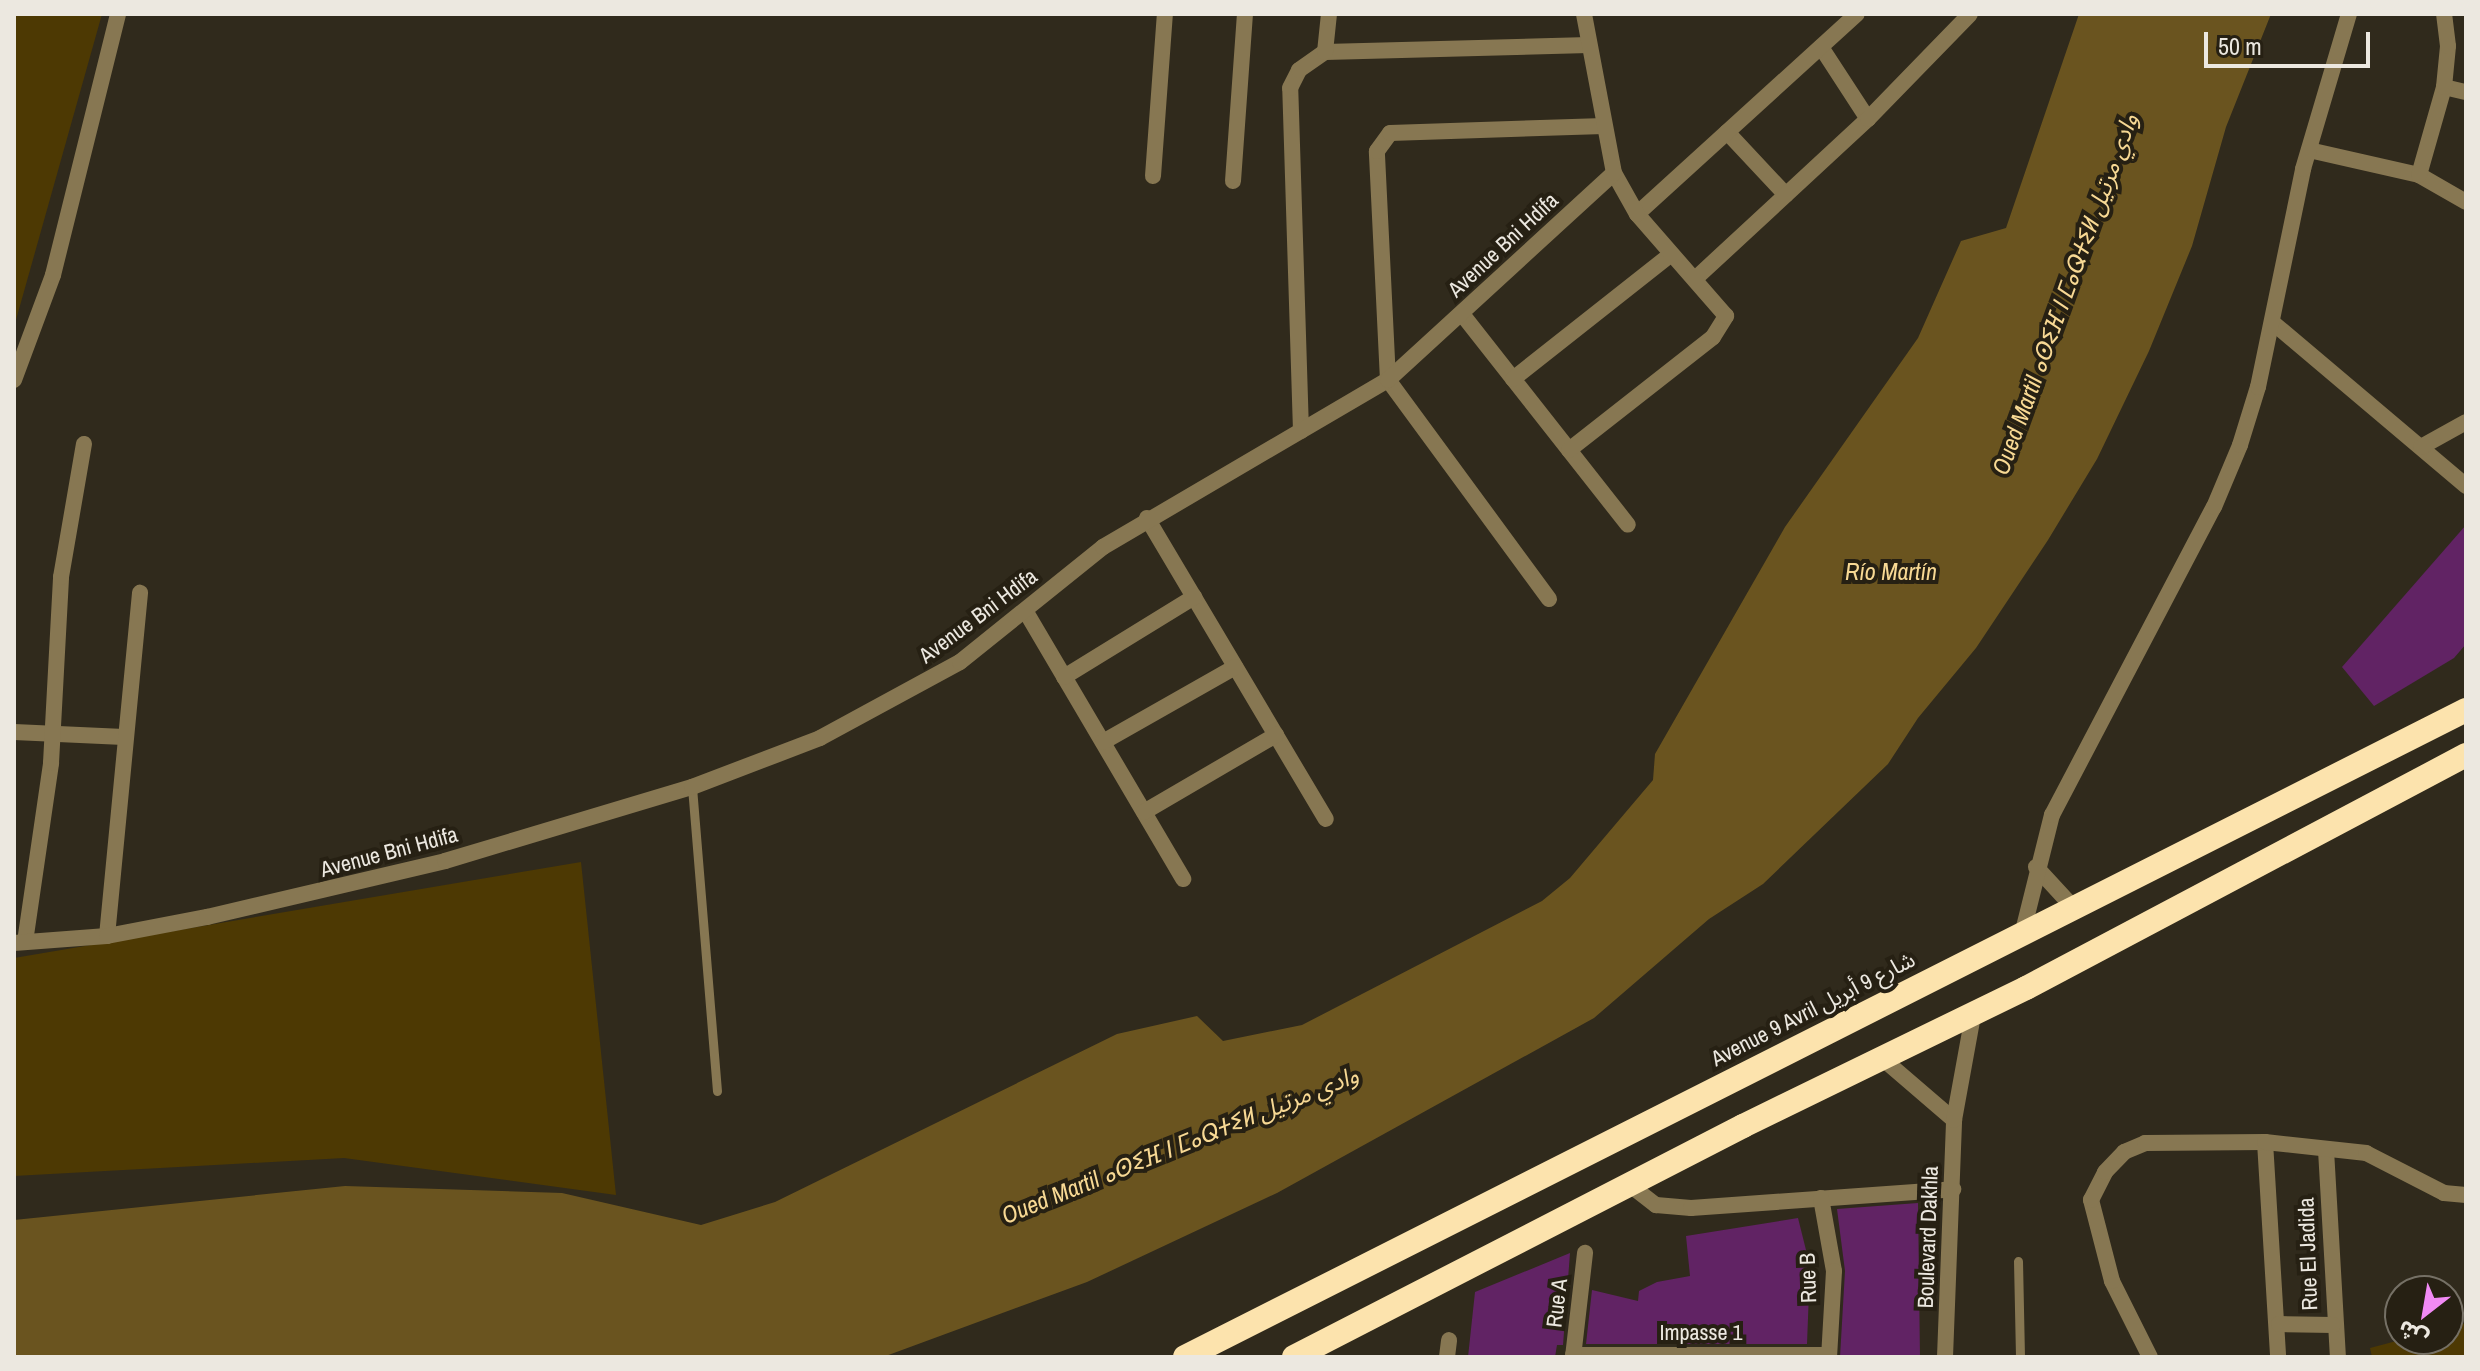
<!DOCTYPE html>
<meta charset="utf-8">
<style>
body{margin:0}
#map{position:relative;width:2480px;height:1371px;overflow:hidden;background:#302a1c;font-family:"Archivo Narrow","Noto Sans Arabic","Noto Sans Tifinagh",sans-serif}
div>[style]{position:absolute}
[style*='--x']{left:calc(var(--x)*1px);top:calc(var(--y)*1px);width:calc(var(--w)*1px);rotate:calc(var(--a)*1deg)}
.green>*{inset:0;background:#4d3903}
.water>*{inset:0;background:#6a541f}
.building>*{inset:0;background:#612364}
.lane>*{height:9px;margin:-4.5px;padding:0 4.5px;transform-origin:4.5px;border-radius:4.5px;background:#877752}
.street>*{height:16px;margin:-8px;padding:0 8px;transform-origin:8px;border-radius:8px;background:#877752}
.highway>*{height:24px;margin:-12px;padding:0 12px;transform-origin:12px;border-radius:12px;background:#fce3ad}
span{translate:-50% -50%;white-space:nowrap;text-align:center;line-height:1.15;-webkit-text-stroke:8px #262013;paint-order:stroke}
.street-label{font-size:22px;color:#ece8e0}
.water-label{font-size:24px;color:#f8d994;font-style:italic}
.frame{position:absolute;inset:0;border:16px solid #ece8e0;pointer-events:none}
.north{position:absolute;left:2384px;top:1275px;width:80px;height:80px;box-sizing:border-box;background:#262013;border:2px solid #757065;border-radius:50%;rotate:211deg;font-size:22px;font-weight:700;line-height:32px;text-align:center;color:#ece8e0}
.north::after{content:'';display:block;margin:auto;width:28px;height:36px;background:#f18af5;clip-path:polygon(50% 0,100% 100%,50% 72%,0 100%)}
.scale{position:absolute;left:2204px;top:32px;width:166px;height:36px;box-sizing:border-box;border:4px solid #ece8e0;border-top:0;padding-left:10px;font-size:24px;line-height:28px;white-space:nowrap;color:#ece8e0;-webkit-text-stroke:6px #262013;paint-order:stroke}
</style>
<div id="map">
<div class="green">
<div style="clip-path:polygon(14px 14px,102px 14px,14px 327px)"></div>
<div style="clip-path:polygon(581px 862px,616px 1195px,344px 1158px,14px 1176px,14px 958px)"></div>
<div style="clip-path:polygon(2466px 1323px,2466px 1357px,2372px 1357px,2370px 1348px,2404px 1339px,2448px 1339px,2448px 1328px)"></div>
</div>
<div class="water">
<div style="clip-path:polygon(2079px 14px,2271px 14px,2226px 127px,2192px 246px,2149px 351px,2097px 459px,2048px 540px,1976px 648px,1918px 718px,1888px 764px,1763px 884px,1709px 919px,1594px 1018px,1277px 1193px,1087px 1282px,883px 1357px,14px 1357px,14px 1220px,345px 1186px,562px 1193px,701px 1225px,775px 1202px,1117px 1034px,1197px 1016px,1223px 1041px,1302px 1025px,1542px 901px,1570px 878px,1653px 780px,1655px 754px,1785px 527px,1918px 338px,1961px 241px,2006px 228px)"></div>
</div>
<div class="building">
<div style="clip-path:polygon(2466px 525px,2466px 644px,2454px 658px,2374px 706px,2342px 667px)"></div>
<div style="clip-path:polygon(1918px 1203px,1920px 1357px,1840px 1357px,1845px 1271px,1837px 1209px)"></div>
<div style="clip-path:polygon(1798px 1218px,1810px 1266px,1807px 1344px,1586px 1344px,1592px 1290px,1638px 1301px,1639px 1291px,1657px 1282px,1690px 1276px,1686px 1236px)"></div>
<div style="clip-path:polygon(1570px 1253px,1563px 1345px,1557px 1345px,1555px 1357px,1468px 1357px,1475px 1292px)"></div>
</div>
<div class="lane">
<div style="--x:692;--y:787;--w:305;--a:85.3"></div>
<div style="--x:2018;--y:1261;--w:96;--a:88.8"></div>
</div>
<div class="street">
<div style="--x:1821;--y:47;--w:86;--a:56.9"></div>
<div style="--x:1325;--y:52;--w:264;--a:-1.5"></div>
<div style="--x:2444;--y:87;--w:23;--a:13"></div>
<div style="--x:1727;--y:132;--w:86;--a:46.9"></div>
<div style="--x:2309;--y:150;--w:113;--a:12.8"></div>
<div style="--x:2419;--y:175;--w:54;--a:29.9"></div>
<div style="--x:2419;--y:175;--w:91;--a:-74.1"></div>
<div style="--x:2444;--y:87;--w:41;--a:-84.4"></div>
<div style="--x:2448;--y:46;--w:32;--a:-97"></div>
<div style="--x:1153;--y:176;--w:162;--a:-85.8"></div>
<div style="--x:1233;--y:181;--w:167;--a:-85.9"></div>
<div style="--x:1637;--y:214;--w:297;--a:-42.3"></div>
<div style="--x:1695;--y:279;--w:236;--a:-42.8"></div>
<div style="--x:1868;--y:119;--w:146;--a:-45.8"></div>
<div style="--x:1462;--y:314;--w:268;--a:51.8"></div>
<div style="--x:2272;--y:322;--w:254;--a:40.2"></div>
<div style="--x:1513;--y:379;--w:201;--a:-38.3"></div>
<div style="--x:14;--y:380;--w:112;--a:-69.6"></div>
<div style="--x:53;--y:275;--w:269;--a:-76"></div>
<div style="--x:1301;--y:431;--w:343;--a:-91.8"></div>
<div style="--x:1290;--y:88;--w:20;--a:-63"></div>
<div style="--x:1299;--y:70;--w:32;--a:-35"></div>
<div style="--x:1325;--y:52;--w:38;--a:-84"></div>
<div style="--x:2421;--y:447;--w:51;--a:-29.1"></div>
<div style="--x:1569;--y:450;--w:183;--a:-38.1"></div>
<div style="--x:1713;--y:337;--w:25;--a:-58"></div>
<div style="--x:1726;--y:316;--w:135;--a:-131.1"></div>
<div style="--x:1637;--y:214;--w:47;--a:-119.3"></div>
<div style="--x:1147;--y:518;--w:350;--a:59.3"></div>
<div style="--x:1549;--y:599;--w:272;--a:-126.3"></div>
<div style="--x:1388;--y:380;--w:229;--a:-92.8"></div>
<div style="--x:1377;--y:151;--w:22;--a:-54"></div>
<div style="--x:1390;--y:133;--w:214;--a:-1.9"></div>
<div style="--x:1026;--y:612;--w:310;--a:59.5"></div>
<div style="--x:1064;--y:677;--w:153;--a:-31.6"></div>
<div style="--x:14;--y:732;--w:110;--a:2.6"></div>
<div style="--x:1103;--y:742;--w:152;--a:-29.6"></div>
<div style="--x:1144;--y:812;--w:153;--a:-30.3"></div>
<div style="--x:2036;--y:867;--w:53;--a:47.3"></div>
<div style="--x:2023;--y:931;--w:120;--a:-76"></div>
<div style="--x:2052;--y:815;--w:348;--a:-62.3"></div>
<div style="--x:2214;--y:507;--w:67;--a:-67.2"></div>
<div style="--x:2240;--y:445;--w:61;--a:-72.8"></div>
<div style="--x:2258;--y:387;--w:223;--a:-78.3"></div>
<div style="--x:2303;--y:169;--w:162;--a:-73.5"></div>
<div style="--x:107;--y:936;--w:345;--a:-84.5"></div>
<div style="--x:25;--y:942;--w:181;--a:-81.7"></div>
<div style="--x:51;--y:763;--w:186;--a:-86.9"></div>
<div style="--x:61;--y:577;--w:135;--a:-80.2"></div>
<div style="--x:14;--y:943;--w:93;--a:-4.3"></div>
<div style="--x:107;--y:936;--w:102;--a:-10.8"></div>
<div style="--x:207;--y:917;--w:244;--a:-13.2"></div>
<div style="--x:445;--y:861;--w:258;--a:-16.7"></div>
<div style="--x:692;--y:787;--w:137;--a:-20.9"></div>
<div style="--x:820;--y:738;--w:159;--a:-28.5"></div>
<div style="--x:960;--y:662;--w:184;--a:-38.8"></div>
<div style="--x:1103;--y:547;--w:330;--a:-30.4"></div>
<div style="--x:1388;--y:380;--w:306;--a:-42.5"></div>
<div style="--x:1614;--y:173;--w:162;--a:-100.7"></div>
<div style="--x:1883;--y:1059;--w:94;--a:40.7"></div>
<div style="--x:2265;--y:1142;--w:215;--a:86.5"></div>
<div style="--x:2326;--y:1150;--w:207;--a:86.7"></div>
<div style="--x:1630;--y:1185;--w:33;--a:38"></div>
<div style="--x:1656;--y:1205;--w:35;--a:5"></div>
<div style="--x:1691;--y:1208;--w:263;--a:-4.1"></div>
<div style="--x:1821;--y:1198;--w:74;--a:79.9"></div>
<div style="--x:1834;--y:1271;--w:86;--a:93.3"></div>
<div style="--x:2279;--y:1324;--w:54;--a:1.1"></div>
<div style="--x:1573;--y:1355;--w:256;--a:0"></div>
<div style="--x:1447;--y:1357;--w:17;--a:-83"></div>
<div style="--x:1573;--y:1357;--w:105;--a:-83.4"></div>
<div style="--x:1945;--y:1357;--w:237;--a:-87.8"></div>
<div style="--x:1954;--y:1120;--w:107;--a:-79.7"></div>
<div style="--x:2150;--y:1357;--w:85;--a:-116.6"></div>
<div style="--x:2112;--y:1281;--w:84;--a:-104.5"></div>
<div style="--x:2091;--y:1200;--w:31;--a:-63"></div>
<div style="--x:2105;--y:1172;--w:28;--a:-46"></div>
<div style="--x:2124;--y:1152;--w:23;--a:-23"></div>
<div style="--x:2145;--y:1143;--w:120;--a:-0.5"></div>
<div style="--x:2265;--y:1142;--w:102;--a:6.2"></div>
<div style="--x:2366;--y:1153;--w:88;--a:27.1"></div>
<div style="--x:2444;--y:1193;--w:22;--a:5"></div>
</div>
<div class="highway">
<div style="--x:1185;--y:1357;--w:1435;--a:-26.8"></div>
<div style="--x:1294;--y:1357;--w:505;--a:-27.22"></div>
<div style="--x:1743;--y:1126;--w:315;--a:-26"></div>
<div style="--x:2026;--y:988;--w:498;--a:-27.9"></div>
</div>
<div class="street-label">
<span style="left:1503px;top:245px;rotate:-43deg">Avenue Bni Hdifa</span>
<span style="left:978px;top:616px;rotate:-37deg">Avenue Bni Hdifa</span>
<span style="left:389px;top:852px;rotate:-15deg">Avenue Bni Hdifa</span>
<span style="left:1813px;top:1009px;rotate:-27deg">Avenue 9 Avril شارع 9 أبريل</span>
<span style="left:1928px;top:1237px;rotate:-88deg">Boulevard Dakhla</span>
<span style="left:2308px;top:1254px;rotate:-92deg">Rue El Jadida</span>
<span style="left:1808px;top:1278px;rotate:-92deg">Rue B</span>
<span style="left:1557px;top:1303px;rotate:-83deg">Rue A</span>
<span style="left:1701px;top:1333px">Impasse 1</span>
</div>
<div class="water-label">
<span style="left:2065px;top:294px;rotate:-70deg">Oued Martil ⴰⵙⵉⴼ ⵏ ⵎⴰⵕⵜⵉⵍ وادي مرتيل</span>
<span style="left:1891px;top:572px">Río Martín</span>
<span style="left:1180px;top:1145px;rotate:-22deg">Oued Martil ⴰⵙⵉⴼ ⵏ ⵎⴰⵕⵜⵉⵍ وادي مرتيل</span>
</div>
<div class="frame"></div>
<div class="north">ش</div>
<div class="scale">50 m</div>
</div>
